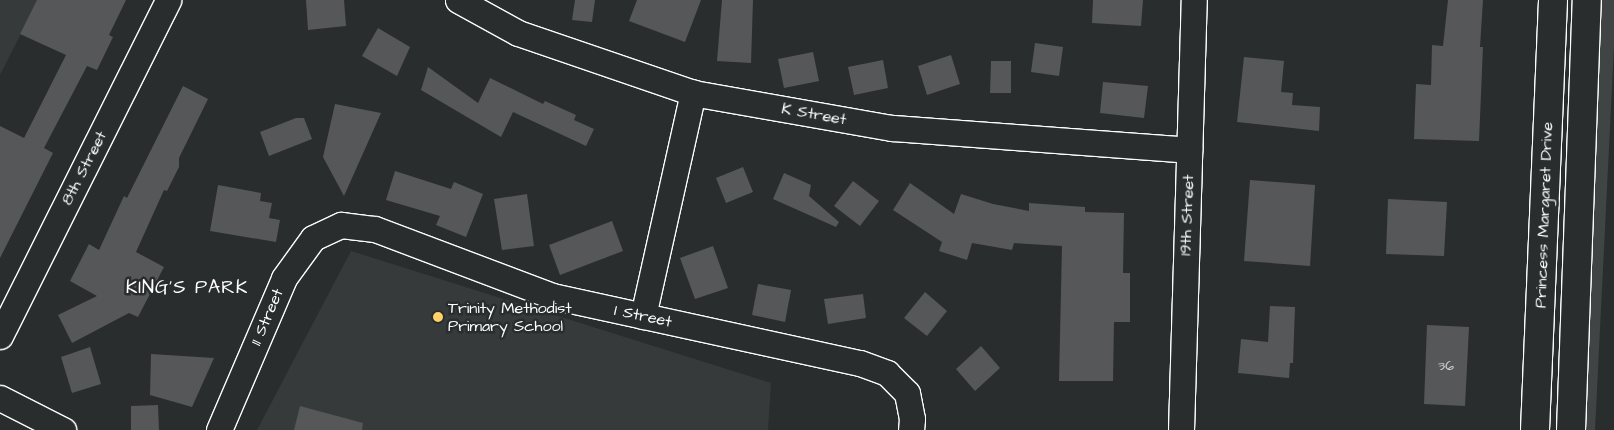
<!DOCTYPE html>
<style>
body{margin:0}
#map{position:relative;width:1614px;height:430px;overflow:hidden;background:#2a2d2e;font-family:"Architects Daughter",sans-serif}
div>[style]{position:absolute}
[style*='--x']{left:calc(var(--x)*1px);top:calc(var(--y)*1px);width:calc(var(--w)*1px);rotate:calc(var(--a)*1deg)}
.built>*{inset:0;background:#373a3b}
.green>*{inset:0;background:#414445}
.building>*{inset:0;background:#555758}
.roads{filter:drop-shadow(1px 0 #fff) drop-shadow(-1px 0 #fff) drop-shadow(0 1px #fff) drop-shadow(0 -1px #fff)}
.minor>*{height:25px;margin:-12.5px;padding:0 12.5px;transform-origin:12.5px;border-radius:12.5px;background:#2a2d2e}
.secondary>*{height:28px;margin:-14px;padding:0 14px;transform-origin:14px;border-radius:14px;background:#2a2d2e}
.dots>*{width:14px;height:14px;translate:-50% -50%;box-sizing:border-box;border:2px solid #2a2d2e;border-radius:50%}
span{translate:-50% -50%;white-space:nowrap;text-align:center;line-height:1.15;-webkit-text-stroke:5px #2a2d2e;paint-order:stroke}
.number-label{font-size:14px;color:#d4d5d5}
.number-label span{-webkit-text-stroke-width:0}
.street-label{font-size:16px;color:#fff}
.poi-label{font-size:16px;color:#fff}
.left{translate:0 -50%;text-align:left}
.quarter-label{font-size:19px;color:#fff;letter-spacing:1px}
</style>
<div id="map">
<div class="built">
<div style="clip-path:polygon(0 0,38px 0,0 75px)"></div>
<div style="clip-path:polygon(351px 251px,771px 383px,768px 430px,257px 430px)"></div>
</div>
<div class="green">
<div style="clip-path:polygon(1598px 0,1614px 0,1614px 46px,1595px 430px,1583px 430px)"></div>
</div>
<div class="building">
<div style="clip-path:polygon(37px 0,126px 0,109px 35px,113px 37px,97px 70px,87px 66px,44px 148px,53px 153px,0 258px,0 126px,24px 138px,66px 55px,20px 34px)"></div>
<div style="clip-path:polygon(306px 0,344px 0,346px 26px,308px 30px)"></div>
<div style="clip-path:polygon(575px 0,595px 0,592px 22px,572px 20px)"></div>
<div style="clip-path:polygon(637px 0,701px 0,685px 42px,629px 21px)"></div>
<div style="clip-path:polygon(722px 0,753px 0,751px 63px,717px 61px)"></div>
<div style="clip-path:polygon(1093px 0,1143px 0,1141px 26px,1092px 23px)"></div>
<div style="clip-path:polygon(1448px 0,1483px 0,1480px 47px,1483px 47px,1479px 141px,1414px 139px,1416px 84px,1431px 85px,1432px 45px,1443px 46px)"></div>
<div style="clip-path:polygon(378px 28px,410px 47px,397px 76px,362px 56px)"></div>
<div style="clip-path:polygon(1035px 43px,1063px 47px,1059px 76px,1031px 72px)"></div>
<div style="clip-path:polygon(813px 52px,819px 81px,784px 88px,778px 59px)"></div>
<div style="clip-path:polygon(951px 55px,960px 84px,927px 95px,918px 66px)"></div>
<div style="clip-path:polygon(1244px 57px,1284px 61px,1281px 92px,1293px 93px,1292px 105px,1320px 107px,1319px 131px,1237px 122px)"></div>
<div style="clip-path:polygon(883px 60px,888px 88px,854px 95px,848px 67px)"></div>
<div style="clip-path:polygon(991px 61px,1011px 61px,1011px 93px,990px 93px)"></div>
<div style="clip-path:polygon(428px 67px,478px 103px,490px 78px,543px 104px,545px 101px,576px 115px,574px 120px,594px 129px,586px 146px,513px 112px,501px 137px,421px 90px)"></div>
<div style="clip-path:polygon(1103px 82px,1148px 86px,1144px 118px,1100px 113px)"></div>
<div style="clip-path:polygon(183px 86px,208px 99px,179px 158px,179px 167px,167px 191px,164px 190px,136px 252px,164px 267px,138px 317px,129px 313px,72px 343px,58px 315px,97px 296px,70px 281px,89px 244px,99px 250px,124px 196px,127px 198px)"></div>
<div style="clip-path:polygon(335px 104px,381px 113px,344px 196px,323px 157px)"></div>
<div style="clip-path:polygon(296px 118px,304px 118px,312px 139px,269px 156px,260px 132px)"></div>
<div style="clip-path:polygon(743px 167px,753px 192px,726px 203px,716px 178px)"></div>
<div style="clip-path:polygon(395px 171px,451px 189px,454px 182px,483px 194px,466px 237px,436px 225px,440px 216px,386px 200px)"></div>
<div style="clip-path:polygon(784px 173px,811px 185px,809px 196px,839px 222px,836px 227px,773px 199px)"></div>
<div style="clip-path:polygon(1250px 180px,1315px 185px,1310px 266px,1244px 261px)"></div>
<div style="clip-path:polygon(853px 181px,879px 201px,860px 226px,834px 206px)"></div>
<div style="clip-path:polygon(910px 183px,954px 214px,961px 194px,993px 204px,1029px 211px,1029px 203px,1085px 207px,1085px 212px,1124px 213px,1123px 273px,1130px 273px,1130px 322px,1114px 322px,1113px 381px,1059px 381px,1062px 246px,1014px 243px,1012px 250px,972px 243px,967px 260px,939px 251px,942px 242px,893px 210px)"></div>
<div style="clip-path:polygon(218px 185px,261px 193px,260px 201px,272px 203px,269px 218px,280px 220px,276px 242px,210px 231px)"></div>
<div style="clip-path:polygon(527px 194px,534px 246px,502px 250px,494px 199px)"></div>
<div style="clip-path:polygon(1388px 199px,1447px 202px,1444px 256px,1386px 254px)"></div>
<div style="clip-path:polygon(612px 221px,623px 251px,560px 275px,549px 245px)"></div>
<div style="clip-path:polygon(713px 246px,728px 288px,695px 299px,680px 258px)"></div>
<div style="clip-path:polygon(758px 284px,791px 290px,785px 322px,752px 315px)"></div>
<div style="clip-path:polygon(925px 292px,947px 311px,927px 336px,904px 318px)"></div>
<div style="clip-path:polygon(863px 294px,866px 318px,828px 324px,824px 299px)"></div>
<div style="clip-path:polygon(1270px 306px,1295px 307px,1293px 363px,1290px 363px,1289px 378px,1238px 373px,1241px 339px,1268px 342px)"></div>
<div style="clip-path:polygon(1427px 325px,1469px 327px,1465px 406px,1424px 404px)"></div>
<div style="clip-path:polygon(981px 346px,1000px 368px,975px 391px,956px 369px)"></div>
<div style="clip-path:polygon(90px 347px,101px 384px,72px 393px,61px 357px)"></div>
<div style="clip-path:polygon(151px 354px,214px 358px,192px 407px,150px 395px)"></div>
<div style="clip-path:polygon(158px 405px,159px 430px,131px 430px,131px 406px)"></div>
<div style="clip-path:polygon(300px 406px,363px 423px,362px 430px,294px 430px)"></div>
</div>
<div class="roads">
<div class="minor">
<div style="--x:458;--y:0;--w:68;--a:28.8"></div>
<div style="--x:518;--y:33;--w:185;--a:18.9"></div>
<div style="--x:693;--y:93;--w:202;--a:10"></div>
<div style="--x:892;--y:128;--w:298;--a:4.2"></div>
<div style="--x:643;--y:316;--w:229;--a:-77.4"></div>
<div style="--x:0;--y:336;--w:376;--a:-63.4"></div>
<div style="--x:0;--y:398;--w:71;--a:26.9"></div>
<div style="--x:219;--y:430;--w:165;--a:-66.8"></div>
<div style="--x:284;--y:278;--w:49;--a:-54.1"></div>
<div style="--x:313;--y:238;--w:31;--a:-25"></div>
<div style="--x:341;--y:225;--w:34;--a:7"></div>
<div style="--x:375;--y:229;--w:189;--a:20.7"></div>
<div style="--x:552;--y:296;--w:315;--a:12.3"></div>
<div style="--x:860;--y:363;--w:29;--a:20"></div>
<div style="--x:887;--y:373;--w:28;--a:45"></div>
<div style="--x:907;--y:393;--w:26;--a:79"></div>
<div style="--x:912;--y:419;--w:11;--a:95"></div>
<div style="--x:1181;--y:430;--w:430;--a:-88.3"></div>
</div>
<div class="secondary">
<div style="--x:1535;--y:430;--w:430;--a:-87.6"></div>
<div style="--x:1571;--y:430;--w:430;--a:-87.9"></div>
</div>
</div>
<div class="dots">
<div style="left:438px;top:317px;background:#ffd166"></div>
</div>
<div class="number-label">
<span style="left:1446px;top:366px">36</span>
</div>
<div class="street-label">
<span style="left:814px;top:114px;rotate:10deg">K Street</span>
<span style="left:84px;top:168px;rotate:-63deg">8th Street</span>
<span style="left:1187px;top:215px;rotate:-88deg">19th Street</span>
<span style="left:1544px;top:215px;rotate:-88deg">Princess Margaret Drive</span>
<span style="left:643px;top:316px;rotate:12deg">I Street</span>
<span style="left:267px;top:317px;rotate:-67deg">11 Street</span>
</div>
<div class="poi-label">
<span class="left" style="left:448px;top:317px">Trinity Methodist<br>Primary School</span>
</div>
<div class="quarter-label">
<span style="left:187px;top:288px">KING'S PARK</span>
</div>
</div>
